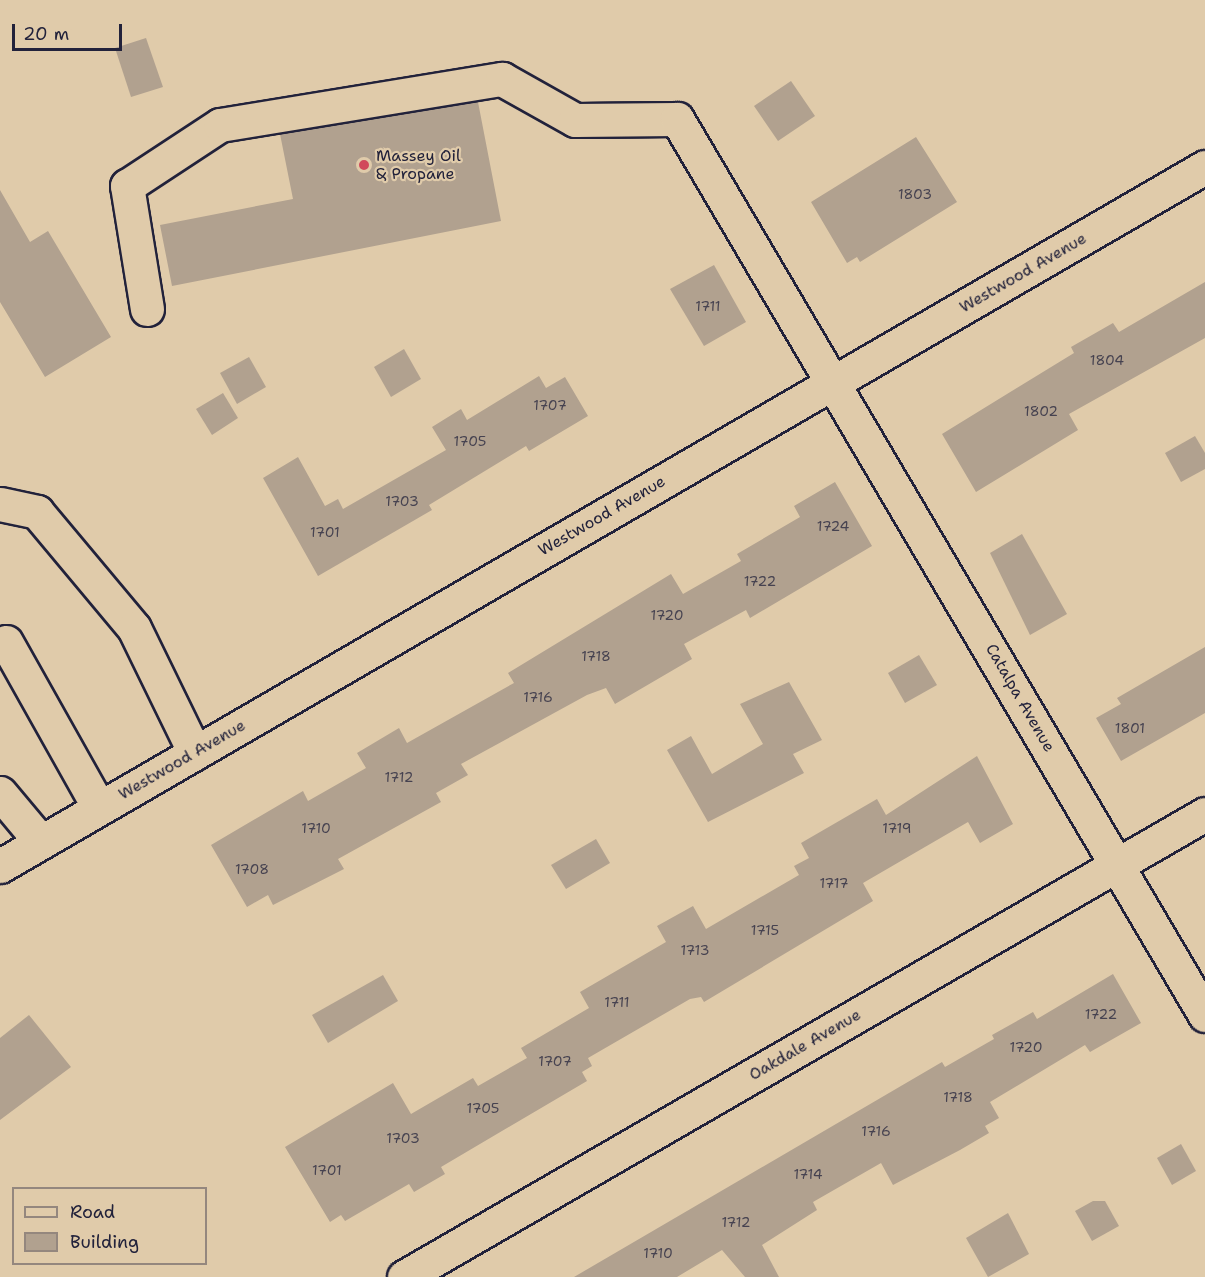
<!DOCTYPE html>
<style>
body{margin:0}
#map{position:relative;width:1205px;height:1277px;overflow:hidden;background:#e0cbaa;font-family:"Shantell Sans",sans-serif}
div>[style]{position:absolute}
[style*='--x']{left:calc(var(--x)*1px);top:calc(var(--y)*1px);width:calc(var(--w)*1px);rotate:calc(var(--a)*1deg)}
.building>*{inset:0;background:#b1a18f}
.roads{filter:drop-shadow(2px 0 #22223b) drop-shadow(-2px 0 #22223b) drop-shadow(0 2px #22223b) drop-shadow(0 -2px #22223b)}
.minor>*{height:33px;margin:-16.5px;padding:0 16.5px;transform-origin:16.5px;border-radius:16.5px;background:#e0cbaa}
.major>*{height:33px;margin:-16.5px;padding:0 16.5px;transform-origin:16.5px;border-radius:16.5px;background:#e0cbaa}
.dots>*{width:16px;height:16px;translate:-50% -50%;box-sizing:border-box;border:3px solid #e0cbaa;border-radius:50%}
span{translate:-50% -50%;white-space:nowrap;text-align:center;line-height:1.15;-webkit-text-stroke:4.5px #e0cbaa;paint-order:stroke}
.number-label{font-size:14px;color:#464250}
.number-label span{-webkit-text-stroke-width:0}
.poi-label{font-size:16px;color:#22223b}
.left{translate:0 -50%;text-align:left}
.street-label{font-size:16px;color:#22223b}
.legend{position:absolute;left:12px;top:1187px;width:195px;height:78px;box-sizing:border-box;background:#e0cbaa;border:2px solid #94877e;margin:0;padding:8px 10px;list-style:none;font-size:18px;color:#22223b}
.legend li{display:flex;align-items:center;gap:12px;height:30px}
.legend b{width:30px;border:2px solid #94877e}
.scale{position:absolute;left:12px;top:24px;width:110px;height:27px;box-sizing:border-box;border:3px solid #22223b;border-top:0;padding-left:8px;font-size:18px;line-height:21px;white-space:nowrap;color:#22223b;-webkit-text-stroke:4px #e0cbaa;paint-order:stroke}
</style>
<div id="map">
<div class="building">
<div style="clip-path:polygon(146px 38px,163px 87px,131px 97px,115px 48px)"></div>
<div style="clip-path:polygon(791px 81px,815px 116px,778px 141px,754px 106px)"></div>
<div style="clip-path:polygon(478px 102px,501px 221px,172px 286px,160px 225px,293px 199px,280px 134px)"></div>
<div style="clip-path:polygon(916px 137px,957px 202px,860px 262px,857px 257px,847px 263px,811px 202px)"></div>
<div style="clip-path:polygon(0 190px,30px 242px,48px 231px,111px 337px,45px 377px,0 302px)"></div>
<div style="clip-path:polygon(714px 265px,746px 322px,704px 346px,670px 289px)"></div>
<div style="clip-path:polygon(1205px 282px,1205px 338px,1069px 414px,1078px 430px,976px 492px,942px 434px,1074px 353px,1071px 347px,1113px 323px,1119px 332px)"></div>
<div style="clip-path:polygon(404px 349px,421px 379px,391px 397px,374px 367px)"></div>
<div style="clip-path:polygon(249px 357px,266px 387px,237px 404px,220px 373px)"></div>
<div style="clip-path:polygon(539px 376px,546px 388px,565px 377px,588px 416px,529px 451px,526px 446px,429px 505px,432px 510px,318px 576px,263px 478px,298px 457px,325px 506px,338px 499px,343px 509px,446px 450px,432px 427px,461px 409px,467px 420px)"></div>
<div style="clip-path:polygon(223px 393px,238px 418px,212px 435px,196px 409px)"></div>
<div style="clip-path:polygon(1195px 436px,1205px 453px,1205px 469px,1181px 482px,1165px 453px)"></div>
<div style="clip-path:polygon(835px 482px,872px 546px,750px 618px,746px 610px,684px 644px,692px 659px,615px 704px,606px 688px,587px 695px,461px 764px,468px 775px,436px 793px,441px 802px,338px 859px,344px 869px,273px 905px,268px 895px,247px 907px,211px 845px,303px 791px,308px 801px,366px 768px,357px 753px,399px 728px,407px 743px,514px 683px,508px 673px,671px 574px,683px 594px,741px 561px,737px 554px,800px 517px,794px 506px)"></div>
<div style="clip-path:polygon(1022px 534px,1067px 614px,1030px 635px,990px 553px)"></div>
<div style="clip-path:polygon(1205px 647px,1205px 713px,1121px 761px,1096px 718px,1121px 704px,1117px 698px)"></div>
<div style="clip-path:polygon(919px 655px,937px 685px,905px 703px,888px 673px)"></div>
<div style="clip-path:polygon(789px 682px,822px 740px,793px 754px,804px 773px,708px 822px,667px 750px,691px 736px,712px 774px,763px 744px,740px 704px)"></div>
<div style="clip-path:polygon(977px 756px,1013px 824px,980px 843px,968px 822px,863px 883px,873px 901px,704px 1002px,701px 997px,690px 999px,588px 1058px,592px 1066px,582px 1072px,587px 1081px,441px 1167px,445px 1174px,414px 1192px,409px 1184px,345px 1221px,341px 1215px,330px 1222px,285px 1147px,393px 1083px,411px 1114px,473px 1078px,478px 1086px,527px 1058px,521px 1048px,589px 1008px,580px 992px,666px 942px,657px 926px,693px 906px,706px 929px,799px 875px,794px 866px,809px 858px,801px 843px,877px 799px,886px 815px)"></div>
<div style="clip-path:polygon(596px 839px,610px 863px,566px 889px,551px 865px)"></div>
<div style="clip-path:polygon(1113px 974px,1141px 1023px,1090px 1052px,1085px 1045px,990px 1102px,999px 1118px,985px 1126px,989px 1133px,960px 1150px,893px 1185px,881px 1163px,813px 1202px,817px 1210px,762px 1245px,779px 1277px,745px 1277px,722px 1250px,677px 1277px,574px 1277px,942px 1062px,945px 1067px,994px 1039px,992px 1035px,1033px 1012px,1037px 1019px)"></div>
<div style="clip-path:polygon(383px 975px,398px 1001px,328px 1043px,312px 1015px)"></div>
<div style="clip-path:polygon(29px 1015px,71px 1067px,0 1120px,0 1038px)"></div>
<div style="clip-path:polygon(1181px 1144px,1196px 1171px,1172px 1185px,1157px 1158px)"></div>
<div style="clip-path:polygon(1093px 1201px,1105px 1201px,1119px 1226px,1092px 1241px,1075px 1211px)"></div>
<div style="clip-path:polygon(1008px 1213px,1029px 1254px,988px 1277px,966px 1238px)"></div>
</div>
<div class="roads">
<div class="minor">
<div style="--x:147;--y:309;--w:125;--a:-99.2"></div>
<div style="--x:127;--y:186;--w:111;--a:-33.3"></div>
<div style="--x:220;--y:125;--w:286;--a:-9.3"></div>
<div style="--x:502;--y:79;--w:84;--a:29.3"></div>
<div style="--x:575;--y:120;--w:102;--a:-0.6"></div>
<div style="--x:677;--y:119;--w:1040;--a:59.49"></div>
<div style="--x:0;--y:504;--w:38;--a:12"></div>
<div style="--x:37;--y:512;--w:151;--a:50.1"></div>
<div style="--x:134;--y:628;--w:139;--a:64"></div>
<div style="--x:6;--y:642;--w:190;--a:60.7"></div>
<div style="--x:0;--y:793;--w:64;--a:50.1"></div>
<div style="--x:404;--y:1277;--w:925;--a:-30.03"></div>
</div>
<div class="major">
<div style="--x:0;--y:866;--w:1393;--a:-30.12"></div>
</div>
</div>
<div class="dots">
<div style="left:364px;top:165px;background:#d1495b"></div>
</div>
<div class="number-label">
<span style="left:915px;top:194px">1803</span>
<span style="left:708px;top:306px">1711</span>
<span style="left:1107px;top:360px">1804</span>
<span style="left:550px;top:405px">1707</span>
<span style="left:1041px;top:411px">1802</span>
<span style="left:470px;top:441px">1705</span>
<span style="left:402px;top:501px">1703</span>
<span style="left:833px;top:526px">1724</span>
<span style="left:325px;top:532px">1701</span>
<span style="left:760px;top:581px">1722</span>
<span style="left:667px;top:615px">1720</span>
<span style="left:596px;top:656px">1718</span>
<span style="left:538px;top:697px">1716</span>
<span style="left:1130px;top:728px">1801</span>
<span style="left:399px;top:777px">1712</span>
<span style="left:316px;top:828px">1710</span>
<span style="left:897px;top:828px">1719</span>
<span style="left:252px;top:869px">1708</span>
<span style="left:834px;top:883px">1717</span>
<span style="left:765px;top:930px">1715</span>
<span style="left:695px;top:950px">1713</span>
<span style="left:617px;top:1002px">1711</span>
<span style="left:1101px;top:1014px">1722</span>
<span style="left:1026px;top:1047px">1720</span>
<span style="left:555px;top:1061px">1707</span>
<span style="left:958px;top:1097px">1718</span>
<span style="left:483px;top:1108px">1705</span>
<span style="left:876px;top:1131px">1716</span>
<span style="left:403px;top:1138px">1703</span>
<span style="left:327px;top:1170px">1701</span>
<span style="left:808px;top:1174px">1714</span>
<span style="left:736px;top:1222px">1712</span>
<span style="left:658px;top:1253px">1710</span>
</div>
<div class="poi-label">
<span class="left" style="left:376px;top:165px">Massey Oil<br>&amp; Propane</span>
</div>
<div class="street-label">
<span style="left:1023px;top:273px;rotate:-30deg">Westwood Avenue</span>
<span style="left:602px;top:516px;rotate:-30deg">Westwood Avenue</span>
<span style="left:1020px;top:698px;rotate:60deg">Catalpa Avenue</span>
<span style="left:182px;top:760px;rotate:-30deg">Westwood Avenue</span>
<span style="left:805px;top:1045px;rotate:-30deg">Oakdale Avenue</span>
</div>
<ul class="legend">
<li><b style="height:8px;background:#e0cbaa"></b>Road</li>
<li><b style="height:16px;background:#b1a18f"></b>Building</li>
</ul>
<div class="scale">20 m</div>
</div>
